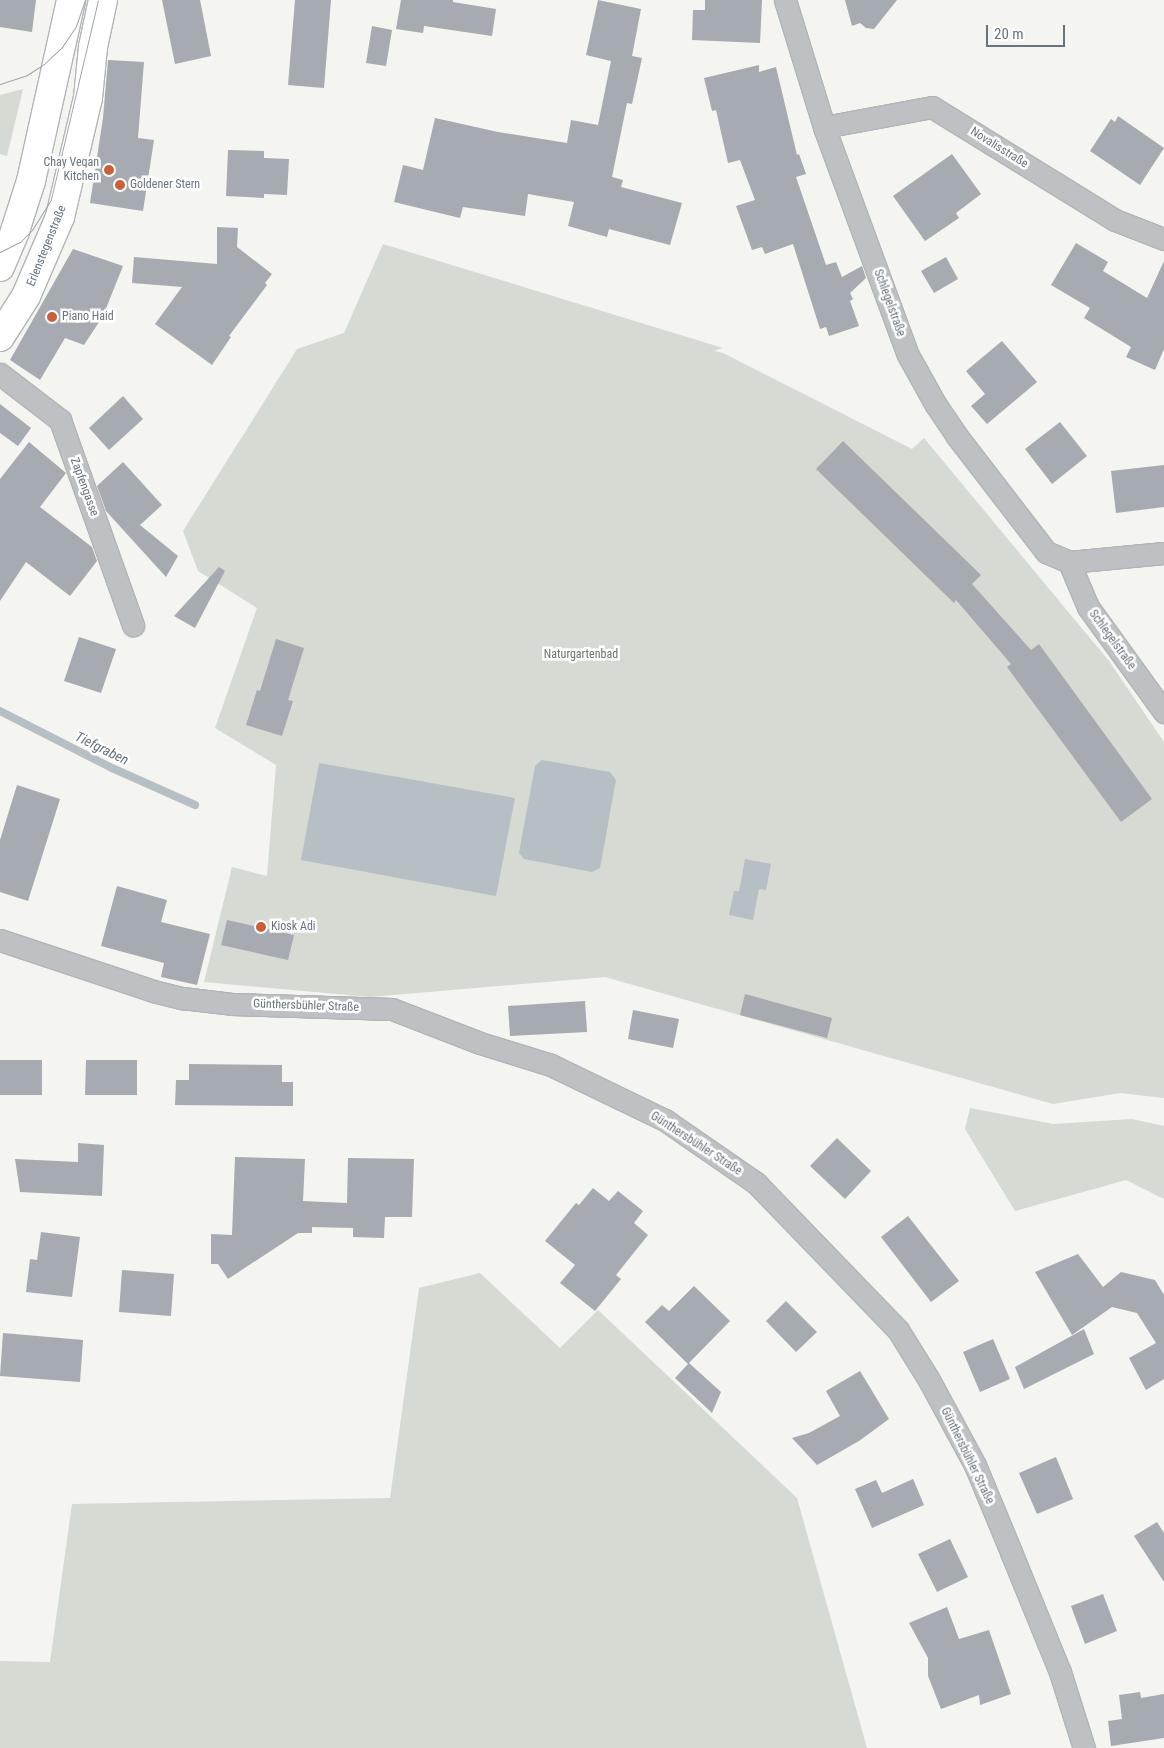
<!DOCTYPE html>
<meta charset="utf-8">
<style>
body{margin:0}
#map{position:relative;width:1164px;height:1748px;overflow:hidden;background:#f4f4f0;font-family:"Roboto Condensed",sans-serif}
div>[style]{position:absolute}
[style*='--x']{left:calc(var(--x)*1px);top:calc(var(--y)*1px);width:calc(var(--w)*1px);rotate:calc(var(--a)*1deg)}
.green>*{inset:0;background:#d5dad2}
.water>*{inset:0;background:#b6c0c4}
.stream>*{height:8px;margin:-4px;padding:0 4px;transform-origin:4px;border-radius:4px;background:#b6c0c4}
.building>*{inset:0;background:#a5abb0}
.roads{filter:drop-shadow(1px 0 #b1b5b8) drop-shadow(-1px 0 #b1b5b8) drop-shadow(0 1px #b1b5b8) drop-shadow(0 -1px #b1b5b8)}
.street>*{height:21px;margin:-10.5px;padding:0 10.5px;transform-origin:10.5px;border-radius:10.5px;background:#bec1c4}
.primary>*{height:28px;margin:-14px;padding:0 14px;transform-origin:14px;border-radius:14px;background:#fff}
.tram>*{height:1px;margin:-0.5px;padding:0 0.5px;transform-origin:0.5px;border-radius:0.5px;background:#9fa4a9}
.dots>*{width:14px;height:14px;translate:-50% -50%;box-sizing:border-box;border:2px solid #fff;border-radius:50%}
span{translate:-50% -50%;white-space:nowrap;text-align:center;line-height:1.15;-webkit-text-stroke:5px #fff;paint-order:stroke}
.street-label{font-size:12px;color:#67737e}
.poi-label{font-size:12px;color:#67737e}
.right{translate:-100% -50%;text-align:right}
.left{translate:0 -50%;text-align:left}
.park-label{font-size:12px;color:#677664}
.water-label{font-size:14px;color:#63737b;font-style:italic}
.scale{position:absolute;left:986px;top:25px;width:79px;height:22px;box-sizing:border-box;border:2px solid #67737e;border-top:0;padding-left:6px;font-size:15px;line-height:18px;white-space:nowrap;color:#67737e;-webkit-text-stroke:4px #fff;paint-order:stroke}
</style>
<div id="map">
<div class="green">
<div style="clip-path:polygon(23px 89px,7px 156px,0 154px,0 95px)"></div>
<div style="clip-path:polygon(383px 244px,723px 348px,714px 351px,723px 353px,912px 449px,924px 438px,1109px 661px,1164px 742px,1164px 1098px,1120px 1093px,1053px 1104px,605px 977px,370px 997px,204px 982px,232px 867px,267px 876px,276px 765px,215px 728px,257px 608px,198px 571px,183px 531px,297px 349px,344px 333px)"></div>
<div style="clip-path:polygon(970px 1108px,1053px 1124px,1132px 1119px,1164px 1126px,1164px 1199px,1126px 1180px,1015px 1211px,965px 1129px)"></div>
<div style="clip-path:polygon(480px 1273px,560px 1348px,598px 1310px,797px 1498px,867px 1748px,0 1748px,0 1661px,50px 1662px,72px 1504px,390px 1498px,419px 1288px)"></div>
</div>
<div class="water">
<div style="clip-path:polygon(542px 760px,610px 772px,616px 780px,600px 868px,592px 872px,524px 859px,519px 853px,535px 766px)"></div>
<div style="clip-path:polygon(319px 763px,515px 798px,496px 896px,301px 860px)"></div>
<div style="clip-path:polygon(745px 859px,771px 864px,766px 890px,759px 889px,753px 920px,729px 915px,734px 891px,739px 891px)"></div>
</div>
<div class="stream">
<div style="--x:0;--y:711;--w:126;--a:27"></div>
<div style="--x:112;--y:768;--w:91;--a:24"></div>
</div>
<div class="building">
<div style="clip-path:polygon(0 0,36px 0,32px 32px,0 27px)"></div>
<div style="clip-path:polygon(162px 0,200px 0,211px 56px,175px 64px)"></div>
<div style="clip-path:polygon(295px 0,331px 0,324px 88px,288px 85px)"></div>
<div style="clip-path:polygon(401px 0,453px 0,453px 2px,496px 9px,492px 36px,424px 26px,423px 33px,396px 29px)"></div>
<div style="clip-path:polygon(598px 0,641px 9px,632px 56px,642px 58px,632px 104px,627px 103px,612px 177px,623px 180px,621px 187px,682px 203px,670px 245px,609px 229px,607px 237px,568px 226px,574px 202px,528px 194px,525px 216px,463px 207px,460px 218px,394px 202px,403px 165px,423px 170px,435px 118px,498px 132px,567px 143px,571px 120px,598px 125px,611px 61px,586px 55px)"></div>
<div style="clip-path:polygon(705px 0,762px 0,760px 43px,692px 40px,693px 10px,705px 10px)"></div>
<div style="clip-path:polygon(845px 0,897px 0,874px 29px,866px 28px,860px 23px,852px 26px)"></div>
<div style="clip-path:polygon(372px 26px,392px 30px,386px 66px,366px 63px)"></div>
<div style="clip-path:polygon(108px 60px,144px 62px,138px 138px,154px 140px,143px 211px,90px 203px,103px 118px)"></div>
<div style="clip-path:polygon(759px 65px,759px 72px,776px 67px,797px 155px,799px 154px,806px 174px,796px 177px,826px 265px,836px 262px,842px 277px,862px 266px,866px 278px,850px 293px,853px 299px,850px 301px,859px 326px,829px 336px,826px 327px,820px 329px,793px 244px,765px 254px,762px 247px,752px 250px,736px 206px,755px 200px,740px 160px,728px 163px,716px 110px,712px 111px,704px 78px)"></div>
<div style="clip-path:polygon(1118px 116px,1164px 148px,1140px 185px,1090px 151px,1111px 119px,1115px 122px)"></div>
<div style="clip-path:polygon(228px 150px,264px 151px,264px 158px,289px 159px,287px 195px,264px 194px,264px 198px,226px 196px)"></div>
<div style="clip-path:polygon(952px 154px,981px 194px,956px 213px,959px 218px,925px 241px,893px 196px)"></div>
<div style="clip-path:polygon(217px 227px,238px 228px,237px 247px,272px 274px,265px 283px,267px 285px,229px 336px,231px 337px,212px 365px,155px 324px,182px 287px,132px 283px,134px 257px,217px 264px)"></div>
<div style="clip-path:polygon(1076px 243px,1108px 262px,1103px 271px,1147px 298px,1164px 261px,1164px 349px,1155px 370px,1126px 357px,1131px 347px,1084px 318px,1090px 308px,1051px 285px)"></div>
<div style="clip-path:polygon(73px 249px,123px 266px,103px 316px,84px 345px,65px 338px,40px 380px,10px 360px)"></div>
<div style="clip-path:polygon(946px 257px,958px 279px,934px 293px,921px 271px)"></div>
<div style="clip-path:polygon(1002px 341px,1037px 382px,987px 424px,971px 406px,985px 394px,966px 371px)"></div>
<div style="clip-path:polygon(123px 396px,143px 419px,109px 450px,89px 428px)"></div>
<div style="clip-path:polygon(0 404px,31px 428px,18px 446px,0 433px)"></div>
<div style="clip-path:polygon(1060px 422px,1087px 456px,1052px 484px,1025px 449px)"></div>
<div style="clip-path:polygon(843px 441px,981px 575px,972px 584px,1031px 650px,1039px 644px,1152px 799px,1121px 822px,1007px 667px,1011px 664px,956px 600px,954px 603px,816px 469px)"></div>
<div style="clip-path:polygon(29px 442px,66px 473px,40px 507px,92px 547px,97px 561px,70px 596px,26px 562px,0 601px,0 479px)"></div>
<div style="clip-path:polygon(123px 462px,162px 505px,140px 525px,178px 556px,166px 577px,106px 511px,97px 486px)"></div>
<div style="clip-path:polygon(1164px 465px,1164px 507px,1116px 513px,1111px 471px)"></div>
<div style="clip-path:polygon(219px 567px,225px 571px,195px 628px,174px 616px)"></div>
<div style="clip-path:polygon(79px 637px,116px 649px,101px 693px,64px 681px)"></div>
<div style="clip-path:polygon(276px 639px,304px 648px,288px 700px,293px 701px,282px 736px,246px 725px,257px 690px,260px 691px)"></div>
<div style="clip-path:polygon(17px 785px,60px 799px,28px 901px,0 892px,0 840px)"></div>
<div style="clip-path:polygon(117px 886px,167px 900px,161px 922px,210px 934px,197px 985px,161px 977px,164px 963px,101px 946px)"></div>
<div style="clip-path:polygon(227px 920px,294px 935px,288px 960px,221px 945px)"></div>
<div style="clip-path:polygon(745px 994px,832px 1018px,827px 1038px,740px 1015px)"></div>
<div style="clip-path:polygon(585px 1001px,587px 1032px,510px 1036px,508px 1006px)"></div>
<div style="clip-path:polygon(633px 1010px,679px 1019px,673px 1048px,628px 1039px)"></div>
<div style="clip-path:polygon(0 1060px,42px 1060px,42px 1095px,0 1095px)"></div>
<div style="clip-path:polygon(86px 1060px,137px 1060px,137px 1095px,85px 1095px)"></div>
<div style="clip-path:polygon(189px 1064px,282px 1065px,282px 1082px,293px 1082px,293px 1106px,175px 1105px,176px 1080px,189px 1080px)"></div>
<div style="clip-path:polygon(837px 1138px,871px 1171px,845px 1199px,810px 1166px)"></div>
<div style="clip-path:polygon(78px 1143px,104px 1145px,102px 1196px,20px 1192px,15px 1159px,78px 1162px)"></div>
<div style="clip-path:polygon(235px 1157px,305px 1159px,303px 1201px,347px 1203px,348px 1158px,414px 1159px,412px 1217px,385px 1217px,384px 1238px,353px 1237px,353px 1228px,312px 1227px,312px 1233px,298px 1233px,228px 1279px,218px 1264px,211px 1264px,211px 1234px,232px 1235px)"></div>
<div style="clip-path:polygon(593px 1188px,609px 1201px,618px 1191px,643px 1211px,634px 1223px,648px 1235px,616px 1275px,621px 1279px,595px 1311px,560px 1283px,575px 1265px,545px 1241px,576px 1203px,579px 1205px)"></div>
<div style="clip-path:polygon(908px 1216px,959px 1281px,931px 1302px,881px 1237px)"></div>
<div style="clip-path:polygon(41px 1232px,80px 1237px,72px 1297px,26px 1292px,30px 1259px,37px 1260px)"></div>
<div style="clip-path:polygon(1078px 1254px,1103px 1287px,1121px 1272px,1155px 1280px,1164px 1295px,1164px 1379px,1146px 1390px,1129px 1358px,1156px 1343px,1137px 1313px,1112px 1307px,1072px 1335px,1035px 1272px)"></div>
<div style="clip-path:polygon(122px 1270px,174px 1274px,171px 1316px,119px 1312px)"></div>
<div style="clip-path:polygon(694px 1286px,730px 1321px,689px 1363px,721px 1392px,712px 1413px,675px 1378px,688px 1364px,645px 1322px,662px 1305px,669px 1311px)"></div>
<div style="clip-path:polygon(786px 1301px,817px 1332px,796px 1352px,766px 1321px)"></div>
<div style="clip-path:polygon(1084px 1329px,1094px 1354px,1024px 1389px,1015px 1367px)"></div>
<div style="clip-path:polygon(3px 1333px,83px 1340px,80px 1382px,0 1376px)"></div>
<div style="clip-path:polygon(993px 1339px,1010px 1379px,980px 1392px,963px 1352px)"></div>
<div style="clip-path:polygon(860px 1371px,889px 1419px,859px 1441px,817px 1465px,792px 1438px,809px 1433px,840px 1416px,826px 1391px)"></div>
<div style="clip-path:polygon(1056px 1457px,1073px 1499px,1037px 1514px,1019px 1473px)"></div>
<div style="clip-path:polygon(913px 1479px,924px 1505px,872px 1528px,855px 1489px,876px 1480px,882px 1493px)"></div>
<div style="clip-path:polygon(1157px 1522px,1164px 1533px,1164px 1582px,1134px 1536px)"></div>
<div style="clip-path:polygon(950px 1539px,968px 1577px,937px 1592px,918px 1554px)"></div>
<div style="clip-path:polygon(1103px 1594px,1117px 1631px,1085px 1644px,1071px 1606px)"></div>
<div style="clip-path:polygon(947px 1607px,959px 1639px,989px 1630px,1011px 1694px,980px 1705px,979px 1695px,941px 1709px,928px 1676px,928px 1658px,909px 1623px)"></div>
<div style="clip-path:polygon(1140px 1692px,1141px 1698px,1164px 1694px,1164px 1738px,1111px 1746px,1108px 1721px,1122px 1719px,1119px 1695px)"></div>
</div>
<div class="roads">
<div class="street">
<div style="--x:785;--y:0;--w:133;--a:72.9"></div>
<div style="--x:824;--y:127;--w:243;--a:69.8"></div>
<div style="--x:908;--y:355;--w:57;--a:60.8"></div>
<div style="--x:936;--y:405;--w:36;--a:56"></div>
<div style="--x:956;--y:435;--w:148;--a:52.4"></div>
<div style="--x:1046;--y:552;--w:25;--a:23"></div>
<div style="--x:1069;--y:562;--w:95;--a:-5.4"></div>
<div style="--x:824;--y:127;--w:110;--a:-10.5"></div>
<div style="--x:932;--y:107;--w:215;--a:31.7"></div>
<div style="--x:1115;--y:220;--w:53;--a:21.2"></div>
<div style="--x:0;--y:374;--w:76;--a:37.5"></div>
<div style="--x:60;--y:420;--w:218;--a:70.4"></div>
<div style="--x:1069;--y:562;--w:49;--a:67.1"></div>
<div style="--x:1088;--y:607;--w:130;--a:54.1"></div>
<div style="--x:0;--y:940;--w:161;--a:18.4"></div>
<div style="--x:153;--y:991;--w:30;--a:14"></div>
<div style="--x:182;--y:998;--w:50;--a:6.8"></div>
<div style="--x:232;--y:1004;--w:160;--a:1.8"></div>
<div style="--x:392;--y:1009;--w:94;--a:21.1"></div>
<div style="--x:480;--y:1043;--w:74;--a:17.2"></div>
<div style="--x:551;--y:1065;--w:127;--a:25.8"></div>
<div style="--x:665;--y:1120;--w:111;--a:34.7"></div>
<div style="--x:756;--y:1183;--w:204;--a:46"></div>
<div style="--x:898;--y:1330;--w:59;--a:58.2"></div>
<div style="--x:929;--y:1380;--w:97;--a:61.6"></div>
<div style="--x:975;--y:1465;--w:94;--a:67.5"></div>
<div style="--x:1011;--y:1552;--w:130;--a:67.8"></div>
<div style="--x:1060;--y:1672;--w:80;--a:72.5"></div>
</div>
<div class="primary">
<div style="--x:0;--y:267;--w:39;--a:-67"></div>
<div style="--x:15;--y:231;--w:52;--a:-72.3"></div>
<div style="--x:31;--y:181;--w:185;--a:-77.5"></div>
<div style="--x:0;--y:337;--w:49;--a:-57.6"></div>
<div style="--x:26;--y:296;--w:86;--a:-66.7"></div>
<div style="--x:60;--y:217;--w:122;--a:-76.8"></div>
<div style="--x:88;--y:98;--w:51;--a:-84.4"></div>
<div style="--x:93;--y:47;--w:48;--a:-78"></div>
</div>
</div>
<div class="tram">
<div style="--x:0;--y:84;--w:28;--a:-18"></div>
<div style="--x:27;--y:75;--w:20;--a:-33"></div>
<div style="--x:44;--y:64;--w:25;--a:-43"></div>
<div style="--x:62;--y:47;--w:25;--a:-56"></div>
<div style="--x:76;--y:26;--w:28;--a:-71"></div>
<div style="--x:0;--y:252;--w:22;--a:-27"></div>
<div style="--x:20;--y:242;--w:17;--a:-45"></div>
<div style="--x:32;--y:230;--w:36;--a:-58"></div>
<div style="--x:51;--y:199;--w:204;--a:-76.7"></div>
</div>
<div class="dots">
<div style="left:109px;top:170px;background:#cc5f38"></div>
<div style="left:120px;top:185px;background:#cc5f38"></div>
<div style="left:52px;top:317px;background:#cc5f38"></div>
<div style="left:261px;top:927px;background:#cc5f38"></div>
</div>
<div class="street-label">
<span style="left:999px;top:148px;rotate:32deg">Novalisstraße</span>
<span style="left:47px;top:246px;rotate:-68deg">Erlenstegenstraße</span>
<span style="left:889px;top:303px;rotate:70deg">Schlegelstraße</span>
<span style="left:84px;top:487px;rotate:70deg">Zapfengasse</span>
<span style="left:1112px;top:640px;rotate:54deg">Schlegelstraße</span>
<span style="left:306px;top:1006px;rotate:2deg">Günthersbühler Straße</span>
<span style="left:696px;top:1144px;rotate:33deg">Günthersbühler Straße</span>
<span style="left:967px;top:1456px;rotate:64deg">Günthersbühler Straße</span>
</div>
<div class="poi-label">
<span class="right" style="left:99px;top:170px">Chay Vegan<br>Kitchen</span>
<span class="left" style="left:130px;top:185px">Goldener Stern</span>
<span class="left" style="left:62px;top:317px">Piano Haid</span>
<span class="left" style="left:271px;top:927px">Kiosk Adi</span>
</div>
<div class="park-label">
<span style="left:581px;top:655px">Naturgartenbad</span>
</div>
<div class="water-label">
<span style="left:102px;top:748px;rotate:26deg">Tiefgraben</span>
</div>
<div class="scale">20 m</div>
</div>
